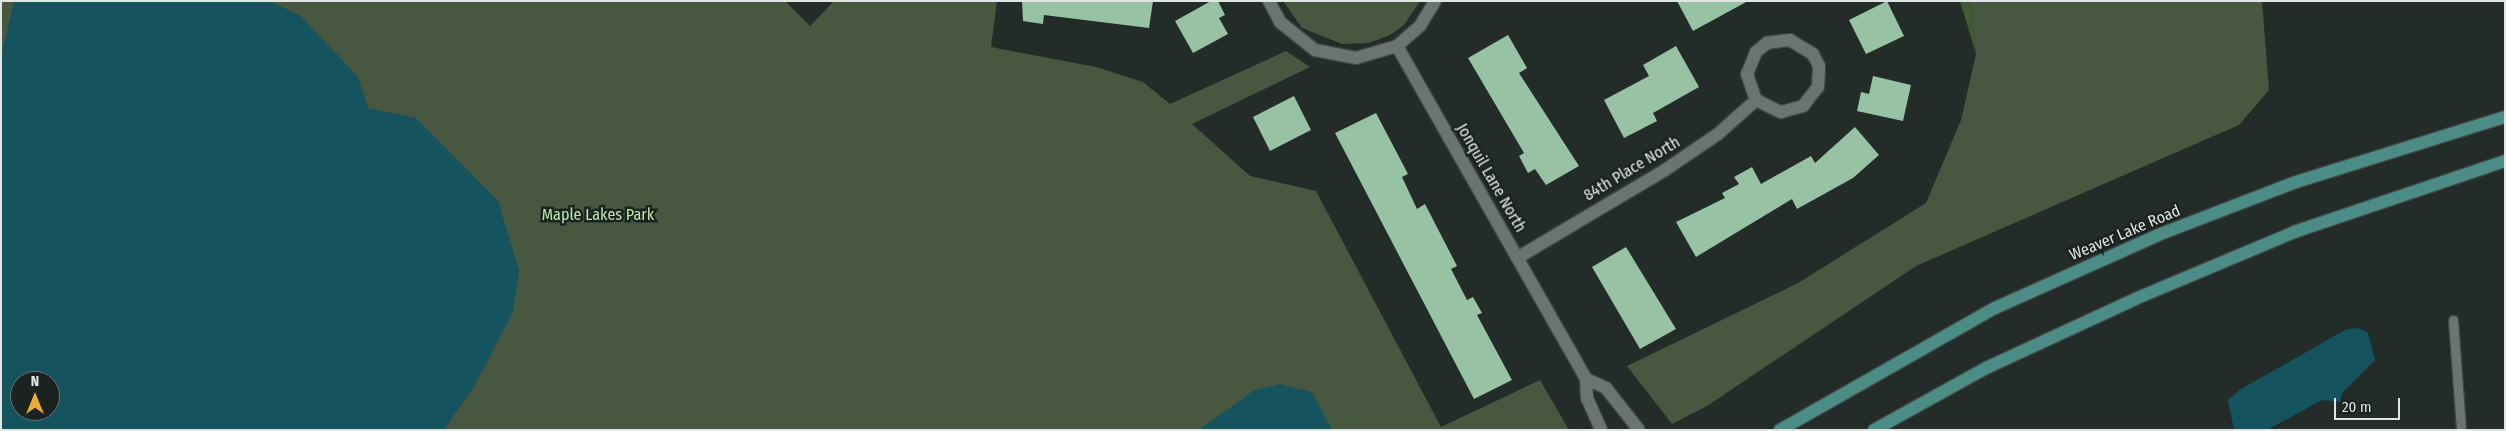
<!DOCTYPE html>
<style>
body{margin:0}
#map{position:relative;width:2506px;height:431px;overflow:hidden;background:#232c29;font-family:"Fira Sans Condensed",sans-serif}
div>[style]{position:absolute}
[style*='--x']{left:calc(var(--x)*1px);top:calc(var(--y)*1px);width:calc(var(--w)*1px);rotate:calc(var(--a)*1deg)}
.green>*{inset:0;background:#48573f}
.forest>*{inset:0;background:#435a36}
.water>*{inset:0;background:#15545e}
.building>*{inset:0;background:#97c2a3}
.roads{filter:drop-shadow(1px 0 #3f4744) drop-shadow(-1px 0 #3f4744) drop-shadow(0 1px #3f4744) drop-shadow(0 -1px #3f4744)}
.service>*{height:9px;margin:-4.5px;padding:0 4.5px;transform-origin:4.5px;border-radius:4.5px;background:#6a7470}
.minor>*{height:12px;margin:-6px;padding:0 6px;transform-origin:6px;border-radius:6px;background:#6a7470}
.secondary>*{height:12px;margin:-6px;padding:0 6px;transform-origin:6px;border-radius:6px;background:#4b8c87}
span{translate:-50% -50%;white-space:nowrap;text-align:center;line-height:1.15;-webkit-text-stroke:5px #1a2320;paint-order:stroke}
.street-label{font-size:16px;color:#e0e6e4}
.park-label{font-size:16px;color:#bee6a8}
.frame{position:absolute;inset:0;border:2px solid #e0e6e4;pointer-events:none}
.north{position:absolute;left:10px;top:371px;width:50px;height:50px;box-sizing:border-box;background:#1a2320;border:1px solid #69716e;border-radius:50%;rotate:0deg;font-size:14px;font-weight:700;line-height:20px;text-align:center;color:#e0e6e4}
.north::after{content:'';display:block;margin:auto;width:18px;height:22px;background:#e9ab38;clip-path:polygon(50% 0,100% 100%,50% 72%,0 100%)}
.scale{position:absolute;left:2334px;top:398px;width:66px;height:22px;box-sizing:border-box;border:2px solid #e0e6e4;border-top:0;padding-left:6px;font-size:15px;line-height:18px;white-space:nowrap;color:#e0e6e4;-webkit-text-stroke:4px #1a2320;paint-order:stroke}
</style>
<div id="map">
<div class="green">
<div style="clip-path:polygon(evenodd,1px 1px,785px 1px,810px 26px,834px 1px,997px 1px,991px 47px,1096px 67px,1143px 82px,1170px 104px,1286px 51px,1310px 67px,1192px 124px,1250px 176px,1316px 191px,1441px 427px,1540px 380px,1569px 430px,1px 430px,1px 1px,20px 381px,50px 381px,50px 411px,20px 411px,20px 381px)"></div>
<div style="clip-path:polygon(1283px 1px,1420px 1px,1404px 25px,1390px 35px,1369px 43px,1342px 44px,1302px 28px)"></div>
<div style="clip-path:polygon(1970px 1px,2262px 1px,2269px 90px,2239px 125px,1916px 266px,1707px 406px,1672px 424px,1627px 366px,1798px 283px,1926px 203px,1961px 120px,1976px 54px)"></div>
</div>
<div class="forest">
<div style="clip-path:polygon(1960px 1px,1970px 1px,1976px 54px)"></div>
</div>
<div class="water">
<div style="clip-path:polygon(evenodd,269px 1px,300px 15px,358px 77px,368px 108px,416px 118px,498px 201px,519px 270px,513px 312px,475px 385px,444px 430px,1px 430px,1px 57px,14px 2px,269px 1px,20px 381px,50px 381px,50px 411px,20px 411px,20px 381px)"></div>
<div style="clip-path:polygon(2359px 328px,2368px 333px,2375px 360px,2342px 393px,2340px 402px,2322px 400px,2267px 430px,2234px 430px,2228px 400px,2241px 389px,2347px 329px)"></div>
<div style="clip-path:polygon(1279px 384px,1312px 392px,1332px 430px,1199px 430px,1253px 391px)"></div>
</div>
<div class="building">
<div style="clip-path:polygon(1022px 1px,1153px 1px,1149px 28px,1044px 15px,1043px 24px,1023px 21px)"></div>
<div style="clip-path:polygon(1211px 1px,1218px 1px,1225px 15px,1219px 18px,1228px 34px,1193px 53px,1175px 21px)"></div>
<div style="clip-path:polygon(1677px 1px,1748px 1px,1693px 31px)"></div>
<div style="clip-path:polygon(1887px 1px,1904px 36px,1866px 54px,1849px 20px)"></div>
<div style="clip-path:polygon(1508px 35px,1527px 68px,1519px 73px,1579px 166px,1546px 185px,1535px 169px,1528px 173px,1519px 156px,1524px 153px,1468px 58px)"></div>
<div style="clip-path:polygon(1676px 46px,1699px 87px,1653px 113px,1657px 121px,1624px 138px,1604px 100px,1649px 76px,1643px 65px)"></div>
<div style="clip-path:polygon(1873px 76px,1911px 85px,1903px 121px,1857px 111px,1861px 92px,1869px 94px)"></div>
<div style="clip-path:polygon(1294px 96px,1311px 130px,1270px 151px,1253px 117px)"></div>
<div style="clip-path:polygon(1376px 113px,1408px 174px,1402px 177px,1417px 209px,1425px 204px,1457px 266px,1451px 269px,1467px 300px,1473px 297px,1482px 313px,1477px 315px,1512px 380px,1474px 399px,1335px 133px)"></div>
<div style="clip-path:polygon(1855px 127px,1879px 155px,1853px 178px,1797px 209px,1792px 199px,1696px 257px,1676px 222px,1725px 198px,1722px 193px,1739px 184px,1734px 177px,1752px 167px,1761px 184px,1811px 156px,1815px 163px)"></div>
<div style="clip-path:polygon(1626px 247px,1676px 329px,1640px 349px,1592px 267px)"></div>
</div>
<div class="roads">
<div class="service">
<div style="--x:2453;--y:320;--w:110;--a:85.8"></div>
</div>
<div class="minor">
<div style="--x:1269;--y:1;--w:24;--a:62"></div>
<div style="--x:1280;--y:22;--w:45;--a:38.7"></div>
<div style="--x:1315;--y:50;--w:42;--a:11"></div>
<div style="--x:1356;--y:58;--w:43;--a:-16.3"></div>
<div style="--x:1397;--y:46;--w:30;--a:-41"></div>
<div style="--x:1420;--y:26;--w:29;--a:-59"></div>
<div style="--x:1397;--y:46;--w:383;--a:60.4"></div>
<div style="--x:1586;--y:379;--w:19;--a:87"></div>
<div style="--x:1587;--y:398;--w:35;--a:66"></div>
<div style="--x:1517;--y:258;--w:172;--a:-30.7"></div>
<div style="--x:1665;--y:170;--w:64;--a:-34.2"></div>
<div style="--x:1718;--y:134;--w:51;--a:-41.8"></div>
<div style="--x:1756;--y:100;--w:28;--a:26"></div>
<div style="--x:1781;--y:112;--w:23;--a:-15"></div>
<div style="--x:1803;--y:106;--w:24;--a:-52"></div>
<div style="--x:1818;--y:87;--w:21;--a:-87"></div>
<div style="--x:1819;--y:66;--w:13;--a:-117"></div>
<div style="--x:1813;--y:54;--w:27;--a:-149"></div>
<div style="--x:1790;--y:40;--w:23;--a:173"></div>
<div style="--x:1767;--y:43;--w:14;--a:141"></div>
<div style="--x:1756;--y:52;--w:24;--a:112"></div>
<div style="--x:1747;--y:74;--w:28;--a:71"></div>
<div style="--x:1586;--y:379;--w:22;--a:24"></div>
<div style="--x:1606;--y:388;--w:53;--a:51.8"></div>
</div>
<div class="secondary">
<div style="--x:1780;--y:430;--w:247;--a:-29.6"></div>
<div style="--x:1995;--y:308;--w:179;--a:-24.1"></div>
<div style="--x:2158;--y:235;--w:148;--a:-21"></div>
<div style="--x:2296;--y:182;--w:219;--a:-17.3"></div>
<div style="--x:1874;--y:430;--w:128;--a:-29"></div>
<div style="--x:1986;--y:368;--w:164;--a:-24.8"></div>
<div style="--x:2135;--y:299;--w:173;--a:-22.8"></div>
<div style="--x:2294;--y:232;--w:223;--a:-18.6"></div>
</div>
</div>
<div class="street-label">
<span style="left:1632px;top:169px;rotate:-31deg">84th Place North</span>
<span style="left:1491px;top:178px;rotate:60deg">Jonquil Lane North</span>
<span style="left:2125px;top:233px;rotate:-23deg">Weaver Lake Road</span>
</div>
<div class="park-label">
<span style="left:598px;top:215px">Maple Lakes Park</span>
</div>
<div class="frame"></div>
<div class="north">N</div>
<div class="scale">20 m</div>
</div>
